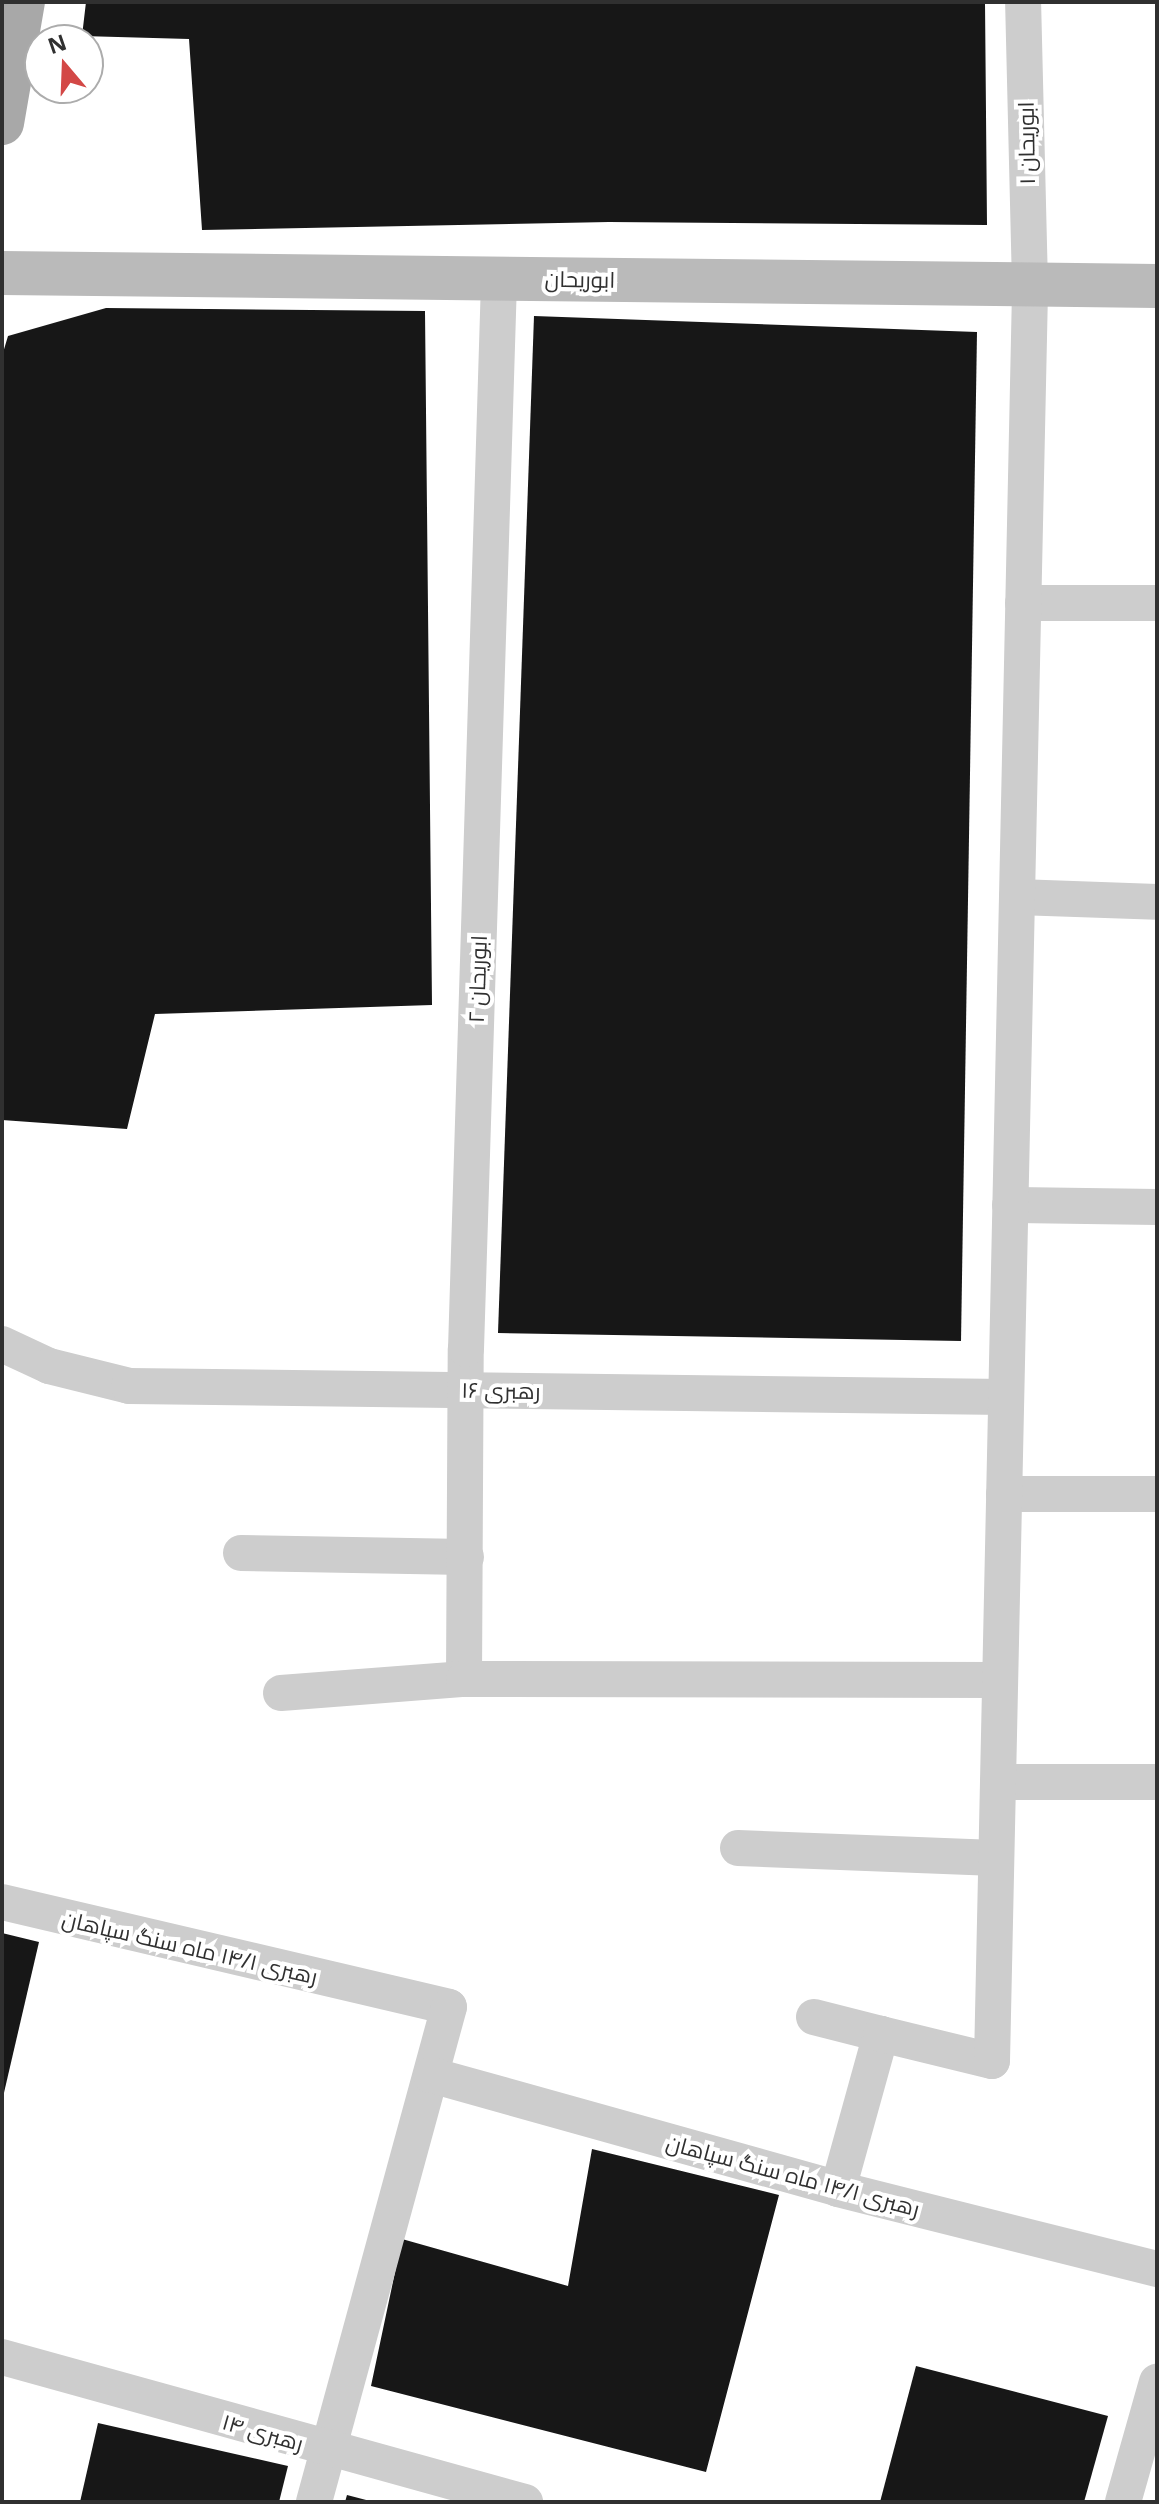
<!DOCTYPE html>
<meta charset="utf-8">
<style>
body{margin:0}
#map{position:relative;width:1159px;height:2504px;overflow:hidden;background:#fff;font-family:"Noto Sans",Cairo,sans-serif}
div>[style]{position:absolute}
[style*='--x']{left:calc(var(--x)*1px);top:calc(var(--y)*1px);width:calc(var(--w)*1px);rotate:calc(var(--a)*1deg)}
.building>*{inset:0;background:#171717}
.street>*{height:36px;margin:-18px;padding:0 18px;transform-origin:18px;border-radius:18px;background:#cdcdcd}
.secondary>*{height:44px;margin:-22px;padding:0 22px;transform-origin:22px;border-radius:22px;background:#bababa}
.primary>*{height:44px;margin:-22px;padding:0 22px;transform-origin:22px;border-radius:22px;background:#a8a8a8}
span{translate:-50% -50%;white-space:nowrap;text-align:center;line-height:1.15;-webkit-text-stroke:8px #fff;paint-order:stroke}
.street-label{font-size:22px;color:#303030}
.frame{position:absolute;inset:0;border:4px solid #303030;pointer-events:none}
.north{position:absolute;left:24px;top:24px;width:80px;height:80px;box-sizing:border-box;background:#fff;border:2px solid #acacac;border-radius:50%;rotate:341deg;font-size:22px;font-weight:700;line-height:32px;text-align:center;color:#303030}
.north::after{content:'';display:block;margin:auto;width:28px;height:36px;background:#d34846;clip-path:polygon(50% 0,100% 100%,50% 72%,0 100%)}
</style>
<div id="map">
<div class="building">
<div style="clip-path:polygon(86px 2px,985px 2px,987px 225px,609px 222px,202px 230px,189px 39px,82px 36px)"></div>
<div style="clip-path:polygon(106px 308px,425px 311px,432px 1005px,155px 1014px,127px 1129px,2px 1120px,2px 356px,8px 336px)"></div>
<div style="clip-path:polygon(534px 316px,977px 332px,961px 1341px,498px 1333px)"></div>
<div style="clip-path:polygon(2px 1933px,39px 1942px,3px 2097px,2px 2097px)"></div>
<div style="clip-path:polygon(592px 2149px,779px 2195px,706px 2472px,371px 2386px,402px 2239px,568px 2286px)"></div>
<div style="clip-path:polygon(916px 2366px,1108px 2416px,1084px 2502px,880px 2502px)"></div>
<div style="clip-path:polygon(98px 2423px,288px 2466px,279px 2502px,80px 2502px)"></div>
<div style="clip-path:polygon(347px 2495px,370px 2501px,370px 2502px,345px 2502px)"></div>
</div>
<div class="street">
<div style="--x:1023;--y:603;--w:134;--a:0"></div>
<div style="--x:1017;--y:897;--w:140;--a:2"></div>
<div style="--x:1010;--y:1205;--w:147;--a:0.8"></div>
<div style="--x:2;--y:1344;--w:52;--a:25.1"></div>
<div style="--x:49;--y:1366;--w:82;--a:14"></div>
<div style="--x:129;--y:1386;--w:877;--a:0.72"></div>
<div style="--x:1004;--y:1494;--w:153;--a:0"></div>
<div style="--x:241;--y:1553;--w:225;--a:1"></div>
<div style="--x:464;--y:1679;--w:330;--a:-89.7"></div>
<div style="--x:466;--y:1349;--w:1071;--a:-88.23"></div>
<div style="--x:281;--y:1693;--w:184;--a:-4.4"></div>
<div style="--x:464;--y:1679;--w:536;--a:0.11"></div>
<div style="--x:998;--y:1782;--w:159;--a:0"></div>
<div style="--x:738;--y:1848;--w:258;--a:2.2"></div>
<div style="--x:2;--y:1902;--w:459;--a:13.2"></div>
<div style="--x:449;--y:2007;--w:513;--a:105.26"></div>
<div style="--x:814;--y:2017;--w:69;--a:14.2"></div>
<div style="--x:431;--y:2075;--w:423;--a:15.6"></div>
<div style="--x:838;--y:2189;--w:329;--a:14.1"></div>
<div style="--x:838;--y:2189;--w:161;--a:-74.5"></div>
<div style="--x:881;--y:2034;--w:114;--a:13.7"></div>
<div style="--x:992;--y:2061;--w:1776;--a:-88.77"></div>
<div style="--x:1030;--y:285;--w:283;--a:-91.4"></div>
<div style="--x:2;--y:2357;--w:543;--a:15.5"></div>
<div style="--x:1123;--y:2502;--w:125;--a:-74.2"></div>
</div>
<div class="secondary">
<div style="--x:2;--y:273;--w:1155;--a:0.64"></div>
</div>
<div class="primary">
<div style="--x:2;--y:123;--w:123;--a:-80.2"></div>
</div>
<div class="street-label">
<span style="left:1026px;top:143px;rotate:-91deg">ابوریحان ۱</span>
<span style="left:580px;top:279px;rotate:1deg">ابوریحان</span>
<span style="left:477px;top:979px;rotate:-88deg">ابوریحان ۲</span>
<span style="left:501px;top:1390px;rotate:1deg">رهبری ۱۶</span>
<span style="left:190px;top:1947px;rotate:13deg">رهبری ۱۴/۱ ماه سنگ سپاهان</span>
<span style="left:793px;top:2175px;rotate:15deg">رهبری ۱۴/۱ ماه سنگ سپاهان</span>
<span style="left:263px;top:2432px;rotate:16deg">رهبری ۱۴</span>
</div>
<div class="frame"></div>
<div class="north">N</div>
</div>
